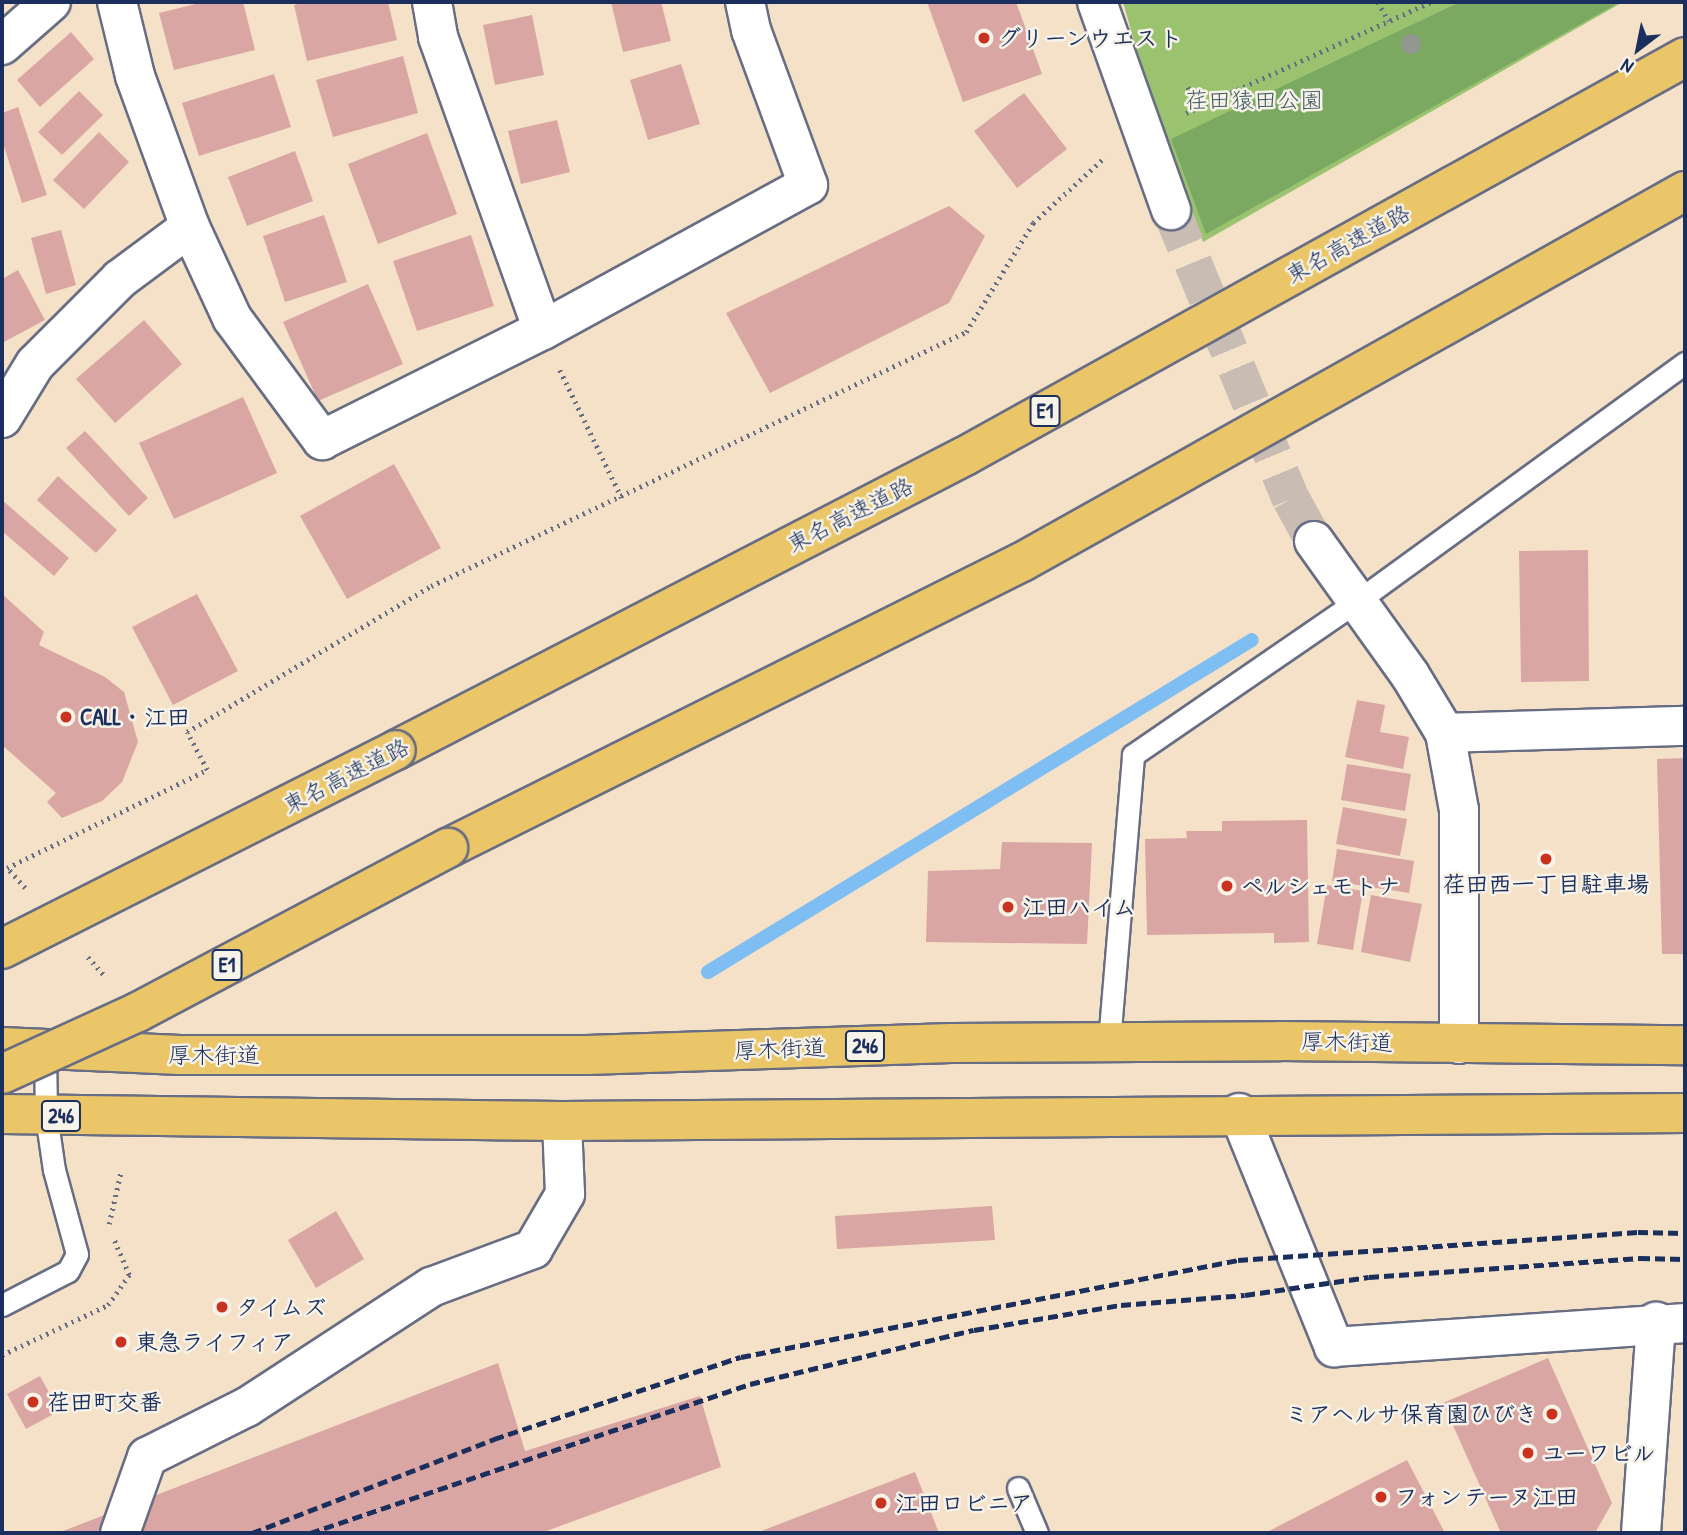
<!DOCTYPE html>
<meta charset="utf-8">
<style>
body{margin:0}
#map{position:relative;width:1687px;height:1535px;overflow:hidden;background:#f4e1c8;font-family:"Patrick Hand","Klee One",sans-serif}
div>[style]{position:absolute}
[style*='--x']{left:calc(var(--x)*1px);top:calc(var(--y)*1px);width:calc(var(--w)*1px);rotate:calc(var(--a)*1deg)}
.green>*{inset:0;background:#9bc36f}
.forest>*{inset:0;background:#7ca962}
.stream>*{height:14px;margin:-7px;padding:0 7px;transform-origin:7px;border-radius:7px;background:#7fbef3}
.building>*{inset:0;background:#d9a6a4}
.tertiary-tunnel>*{height:38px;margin-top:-19px;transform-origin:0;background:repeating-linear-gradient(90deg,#c9bdb3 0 38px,transparent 0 57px)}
.path>*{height:4.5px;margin-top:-2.25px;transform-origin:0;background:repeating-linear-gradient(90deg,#676d83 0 2px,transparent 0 7px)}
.roads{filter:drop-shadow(2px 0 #676d83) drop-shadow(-2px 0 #676d83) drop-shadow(0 2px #676d83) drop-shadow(0 -2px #676d83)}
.service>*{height:21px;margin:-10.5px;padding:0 10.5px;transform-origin:10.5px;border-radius:10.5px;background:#fff}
.minor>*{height:38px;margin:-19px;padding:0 19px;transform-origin:19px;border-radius:19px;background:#fff}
.tertiary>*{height:38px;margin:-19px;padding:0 19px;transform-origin:19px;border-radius:19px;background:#fff}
.trunk>*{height:38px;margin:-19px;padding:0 19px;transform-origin:19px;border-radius:19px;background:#ebc669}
.motorway>*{height:38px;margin:-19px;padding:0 19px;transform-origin:19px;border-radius:19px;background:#ebc669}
.rail>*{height:5px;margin-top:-2.5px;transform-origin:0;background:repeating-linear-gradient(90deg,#1b2f5e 0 10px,transparent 0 15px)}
.bridges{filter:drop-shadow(2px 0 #676d83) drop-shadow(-2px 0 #676d83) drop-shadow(0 2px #676d83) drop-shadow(0 -2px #676d83)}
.motorway-bridge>*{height:38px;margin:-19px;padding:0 19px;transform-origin:19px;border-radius:19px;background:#ebc669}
.trees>*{width:20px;height:20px;margin:-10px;border-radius:50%;background:#929790}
.dots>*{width:19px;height:19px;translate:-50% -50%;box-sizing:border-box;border:4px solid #f7f3e8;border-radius:50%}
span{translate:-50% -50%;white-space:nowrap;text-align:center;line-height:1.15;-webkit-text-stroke:5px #f7f3e8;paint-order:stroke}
.shield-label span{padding:2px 5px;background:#f7f3e8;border:2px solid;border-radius:5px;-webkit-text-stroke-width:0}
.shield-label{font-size:21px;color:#1b2f5e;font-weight:700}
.poi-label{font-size:23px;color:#1b2f5e;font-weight:700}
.left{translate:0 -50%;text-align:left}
.right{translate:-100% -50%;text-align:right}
.park-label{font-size:23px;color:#415b63}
.street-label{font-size:23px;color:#1b2f5e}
.frame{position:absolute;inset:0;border:4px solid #1b2f5e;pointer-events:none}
.north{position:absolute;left:1603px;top:14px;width:70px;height:70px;-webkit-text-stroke:5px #f7f3e8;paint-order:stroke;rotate:212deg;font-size:19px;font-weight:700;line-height:28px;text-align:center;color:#1b2f5e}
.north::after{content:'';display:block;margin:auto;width:24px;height:32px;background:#1b2f5e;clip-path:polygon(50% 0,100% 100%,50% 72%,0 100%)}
</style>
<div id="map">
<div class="green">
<div style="clip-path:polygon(1123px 2px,1623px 2px,1203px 242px,1158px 126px)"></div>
</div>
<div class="forest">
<div style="clip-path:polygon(1460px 2px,1620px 2px,1206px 234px,1171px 139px)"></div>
</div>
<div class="stream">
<div style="--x:708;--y:972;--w:637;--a:-31.4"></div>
</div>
<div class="building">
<div style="clip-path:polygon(204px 2px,243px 2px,255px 50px,174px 70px,159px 13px)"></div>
<div style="clip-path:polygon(306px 2px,388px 2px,397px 40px,307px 61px,294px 5px)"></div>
<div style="clip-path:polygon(611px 2px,661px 2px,671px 41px,623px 52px)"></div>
<div style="clip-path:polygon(927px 2px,1016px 2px,1042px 74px,963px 102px)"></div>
<div style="clip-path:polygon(532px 15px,544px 75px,495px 85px,483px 25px)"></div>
<div style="clip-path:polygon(71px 32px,94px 59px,40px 107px,17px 80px)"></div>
<div style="clip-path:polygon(403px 56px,418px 113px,333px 137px,316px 80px)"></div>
<div style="clip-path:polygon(681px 64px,700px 124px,648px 140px,630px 80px)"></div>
<div style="clip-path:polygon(274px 74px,291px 127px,199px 156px,182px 103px)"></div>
<div style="clip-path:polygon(79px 91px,103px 115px,62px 155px,38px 132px)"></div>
<div style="clip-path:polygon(1024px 93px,1067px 149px,1017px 188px,974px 131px)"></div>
<div style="clip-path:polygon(18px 107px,47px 195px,22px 203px,2px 140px,2px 113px)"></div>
<div style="clip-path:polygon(557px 120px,570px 172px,521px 184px,508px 131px)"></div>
<div style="clip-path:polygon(99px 132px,129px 162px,84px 209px,53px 180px)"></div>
<div style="clip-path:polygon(427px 133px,457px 214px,378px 244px,348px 164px)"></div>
<div style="clip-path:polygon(295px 151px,313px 201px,247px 226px,228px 177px)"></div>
<div style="clip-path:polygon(949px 206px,985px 236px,949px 303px,770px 393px,726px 313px)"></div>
<div style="clip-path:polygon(324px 215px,347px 282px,285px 302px,263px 236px)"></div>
<div style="clip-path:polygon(61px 230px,76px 285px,46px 294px,31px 238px)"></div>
<div style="clip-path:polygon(471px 235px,494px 306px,417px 331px,393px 261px)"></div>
<div style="clip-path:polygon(18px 270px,45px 320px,2px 343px,2px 279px)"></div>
<div style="clip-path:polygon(368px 284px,403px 364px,318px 401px,283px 322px)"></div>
<div style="clip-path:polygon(144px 320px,182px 364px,115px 423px,76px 379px)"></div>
<div style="clip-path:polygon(243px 397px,277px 473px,174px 519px,139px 443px)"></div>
<div style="clip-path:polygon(85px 431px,148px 498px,129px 516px,66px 448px)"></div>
<div style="clip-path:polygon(394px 464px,441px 548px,347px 599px,300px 516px)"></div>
<div style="clip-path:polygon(58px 476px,117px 530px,96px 553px,37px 500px)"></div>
<div style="clip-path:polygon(2px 500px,69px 558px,54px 576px,2px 531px)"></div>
<div style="clip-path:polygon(1588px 550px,1589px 681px,1521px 682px,1519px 551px)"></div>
<div style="clip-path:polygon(2px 594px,44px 632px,39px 645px,105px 677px,124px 692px,138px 742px,122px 782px,102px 801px,62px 818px,47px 802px,56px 793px,2px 745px)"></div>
<div style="clip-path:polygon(197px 594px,238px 671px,173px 705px,132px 627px)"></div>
<div style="clip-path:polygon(1357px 700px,1385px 705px,1380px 732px,1409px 737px,1403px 769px,1345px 757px)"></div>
<div style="clip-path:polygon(1685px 758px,1685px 954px,1662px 954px,1657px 759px)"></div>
<div style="clip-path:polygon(1347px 764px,1411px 774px,1405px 811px,1341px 800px)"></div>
<div style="clip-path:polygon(1343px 807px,1407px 819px,1400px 856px,1336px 844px)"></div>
<div style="clip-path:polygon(1307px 820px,1309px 942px,1274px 943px,1274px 933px,1147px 935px,1145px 839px,1187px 838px,1186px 831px,1222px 831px,1222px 821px)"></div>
<div style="clip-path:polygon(1002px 842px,1092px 843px,1087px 944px,926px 942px,928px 871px,1000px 869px)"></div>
<div style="clip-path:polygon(1337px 849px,1414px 861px,1409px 893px,1332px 881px)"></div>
<div style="clip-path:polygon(1327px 885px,1363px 891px,1353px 950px,1317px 944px)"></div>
<div style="clip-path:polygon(1371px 895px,1422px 904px,1410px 962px,1361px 952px)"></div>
<div style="clip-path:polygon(992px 1206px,995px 1240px,837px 1249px,835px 1216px)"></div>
<div style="clip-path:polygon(336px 1211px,364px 1259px,316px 1288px,288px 1240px)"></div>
<div style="clip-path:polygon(1548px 1358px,1612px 1503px,1595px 1533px,1501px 1533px,1443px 1403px)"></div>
<div style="clip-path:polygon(498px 1363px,525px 1451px,700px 1396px,721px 1467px,541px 1533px,58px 1533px)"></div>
<div style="clip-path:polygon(40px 1376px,59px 1411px,26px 1429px,7px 1394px)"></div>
<div style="clip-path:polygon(1407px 1460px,1445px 1533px,1265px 1533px)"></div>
<div style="clip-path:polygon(915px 1472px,939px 1533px,756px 1533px)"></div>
</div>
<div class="tertiary-tunnel">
<div style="--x:1171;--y:210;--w:313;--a:67.5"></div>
<div style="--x:1291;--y:499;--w:48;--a:61.3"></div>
</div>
<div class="path">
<div style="--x:1378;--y:2;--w:22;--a:60"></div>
<div style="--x:1188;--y:87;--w:22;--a:63"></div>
<div style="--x:1186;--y:113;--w:269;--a:-24.4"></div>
<div style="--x:560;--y:370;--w:142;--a:64.2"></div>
<div style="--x:25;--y:888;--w:27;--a:-132"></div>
<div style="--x:7;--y:868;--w:223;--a:-26.1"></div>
<div style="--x:207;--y:770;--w:43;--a:-117.8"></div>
<div style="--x:187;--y:732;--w:284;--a:-30.9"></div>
<div style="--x:431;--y:586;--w:592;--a:-25.4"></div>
<div style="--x:966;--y:332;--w:128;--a:-58.4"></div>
<div style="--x:1033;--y:223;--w:98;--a:-42.5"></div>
<div style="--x:88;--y:957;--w:25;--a:48"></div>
<div style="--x:109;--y:1224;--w:54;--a:-77.2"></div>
<div style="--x:2;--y:1355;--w:117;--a:-25.3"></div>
<div style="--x:108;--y:1305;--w:37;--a:-55"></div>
<div style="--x:129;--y:1275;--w:39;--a:-113"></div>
</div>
<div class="roads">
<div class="service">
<div style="--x:1109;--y:1042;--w:288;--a:-85.2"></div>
<div style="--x:1133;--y:755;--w:270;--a:-34.5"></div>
<div style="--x:1356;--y:602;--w:407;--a:-36"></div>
<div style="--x:2;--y:1305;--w:74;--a:-27.3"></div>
<div style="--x:68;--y:1271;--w:19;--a:-62"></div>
<div style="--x:77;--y:1254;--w:87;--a:-105.3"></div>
<div style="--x:54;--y:1170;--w:56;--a:-98.3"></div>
<div style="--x:46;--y:1115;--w:66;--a:-90.9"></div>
<div style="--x:1018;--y:1488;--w:49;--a:67.1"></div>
</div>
<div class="minor">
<div style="--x:117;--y:2;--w:76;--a:76.3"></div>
<div style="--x:135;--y:76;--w:161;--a:70"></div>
<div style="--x:190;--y:227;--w:100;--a:65.2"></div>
<div style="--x:232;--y:318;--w:152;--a:53.6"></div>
<div style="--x:322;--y:440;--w:247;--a:-26.5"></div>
<div style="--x:543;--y:330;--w:302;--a:-28.7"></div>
<div style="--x:808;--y:185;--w:165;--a:-110.2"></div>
<div style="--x:751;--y:30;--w:29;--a:-102"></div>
<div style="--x:432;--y:2;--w:36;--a:80"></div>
<div style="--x:438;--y:37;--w:311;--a:70.3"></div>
<div style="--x:2;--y:45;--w:65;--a:-41.3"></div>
<div style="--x:2;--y:418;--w:63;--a:-58.6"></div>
<div style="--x:35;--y:364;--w:120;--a:-45"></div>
<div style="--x:120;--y:279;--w:87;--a:-36.6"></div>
<div style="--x:1445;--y:733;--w:240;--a:-1.7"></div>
<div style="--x:120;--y:1533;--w:81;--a:-70.4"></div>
<div style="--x:147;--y:1457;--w:112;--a:-26.6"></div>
<div style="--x:247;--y:1407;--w:220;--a:-33.1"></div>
<div style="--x:431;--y:1287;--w:109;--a:-20.4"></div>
<div style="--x:533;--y:1249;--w:64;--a:-59.8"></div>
<div style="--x:565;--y:1194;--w:73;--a:-92.4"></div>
<div style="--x:1641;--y:1533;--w:212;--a:-85.9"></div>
</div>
<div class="tertiary">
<div style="--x:1097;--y:2;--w:221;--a:70.4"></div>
<div style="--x:1314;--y:541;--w:165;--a:54.4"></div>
<div style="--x:1410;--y:675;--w:68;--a:58.9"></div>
<div style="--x:1445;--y:733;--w:78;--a:79.7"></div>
<div style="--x:1459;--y:810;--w:234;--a:90"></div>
<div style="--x:1239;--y:1113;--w:253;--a:67.9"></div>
<div style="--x:1334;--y:1347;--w:352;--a:-3.9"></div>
</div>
<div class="trunk">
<div style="--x:2;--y:1047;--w:178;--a:2.6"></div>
<div style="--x:180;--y:1055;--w:407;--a:0"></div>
<div style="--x:587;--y:1055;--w:364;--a:-1.9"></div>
<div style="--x:951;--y:1043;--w:329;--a:-0.3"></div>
<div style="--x:1280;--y:1041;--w:405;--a:0.6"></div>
<div style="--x:2;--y:1114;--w:560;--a:0.72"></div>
<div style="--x:562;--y:1121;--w:1123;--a:-0.41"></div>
</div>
<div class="motorway">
<div style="--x:396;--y:750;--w:640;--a:-27.33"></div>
<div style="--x:965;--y:456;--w:823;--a:-28.99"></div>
<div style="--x:448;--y:848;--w:641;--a:-26.49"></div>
<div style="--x:1022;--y:562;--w:760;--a:-29.23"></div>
</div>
</div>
<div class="rail">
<div style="--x:252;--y:1533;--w:260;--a:-21.2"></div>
<div style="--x:494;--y:1439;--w:260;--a:-18.4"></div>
<div style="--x:741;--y:1357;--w:506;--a:-11.04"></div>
<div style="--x:1238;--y:1260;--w:401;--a:-4"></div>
<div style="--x:1638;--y:1232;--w:47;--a:1.2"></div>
<div style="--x:310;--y:1533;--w:465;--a:-18.7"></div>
<div style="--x:750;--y:1384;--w:230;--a:-13.6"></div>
<div style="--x:974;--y:1330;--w:149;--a:-9.7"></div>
<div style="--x:1121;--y:1305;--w:124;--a:-4.6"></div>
<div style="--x:1245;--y:1295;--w:125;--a:-8.3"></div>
<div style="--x:1369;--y:1277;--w:272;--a:-4"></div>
<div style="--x:1640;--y:1258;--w:45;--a:1.3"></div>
</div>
<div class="bridges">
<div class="motorway-bridge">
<div style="--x:2;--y:949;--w:441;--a:-26.8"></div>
<div style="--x:2;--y:1074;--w:149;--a:-24.5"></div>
<div style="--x:138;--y:1012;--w:351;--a:-27.9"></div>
</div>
</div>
<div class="trees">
<div style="left:1411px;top:44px"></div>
</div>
<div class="dots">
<div style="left:984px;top:38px;background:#c8321e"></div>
<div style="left:66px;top:717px;background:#c8321e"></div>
<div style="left:1546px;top:859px;background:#c8321e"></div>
<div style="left:1227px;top:886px;background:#c8321e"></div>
<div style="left:1008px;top:907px;background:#c8321e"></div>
<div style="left:222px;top:1307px;background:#c8321e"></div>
<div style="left:121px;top:1342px;background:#c8321e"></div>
<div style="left:33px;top:1402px;background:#c8321e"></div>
<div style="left:1552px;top:1414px;background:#c8321e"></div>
<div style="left:1528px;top:1453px;background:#c8321e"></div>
<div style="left:1381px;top:1497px;background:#c8321e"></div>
<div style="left:881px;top:1503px;background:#c8321e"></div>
</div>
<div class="shield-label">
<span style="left:1045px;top:411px">E1</span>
<span style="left:227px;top:965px">E1</span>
<span style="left:865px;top:1046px">246</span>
<span style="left:61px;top:1116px">246</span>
</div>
<div class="poi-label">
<span class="left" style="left:998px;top:38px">グリーンウエスト</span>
<span class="left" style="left:80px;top:717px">CALL・江田</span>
<span style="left:1546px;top:884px">荏田西一丁目駐車場</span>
<span class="left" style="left:1241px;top:886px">ペルシェモトナ</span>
<span class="left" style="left:1022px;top:907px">江田ハイム</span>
<span class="left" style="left:236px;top:1307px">タイムズ</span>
<span class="left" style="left:135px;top:1342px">東急ライフィア</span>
<span class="left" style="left:47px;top:1402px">荏田町交番</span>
<span class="right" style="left:1538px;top:1414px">ミアヘルサ保育園ひびき</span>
<span class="left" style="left:1542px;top:1453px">ユーワビル</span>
<span class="left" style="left:1395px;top:1497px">フォンテーヌ江田</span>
<span class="left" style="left:895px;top:1503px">江田ロビニア</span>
</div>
<div class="park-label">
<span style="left:1254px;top:100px">荏田猿田公園</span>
</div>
<div class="street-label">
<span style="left:1348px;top:244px;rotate:-29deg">東名高速道路</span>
<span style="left:850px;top:515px;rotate:-27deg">東名高速道路</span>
<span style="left:346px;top:776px;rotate:-27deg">東名高速道路</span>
<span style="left:1347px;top:1042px;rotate:1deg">厚木街道</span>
<span style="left:780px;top:1049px;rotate:-2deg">厚木街道</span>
<span style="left:214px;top:1055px">厚木街道</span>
</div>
<div class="frame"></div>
<div class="north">N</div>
</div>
